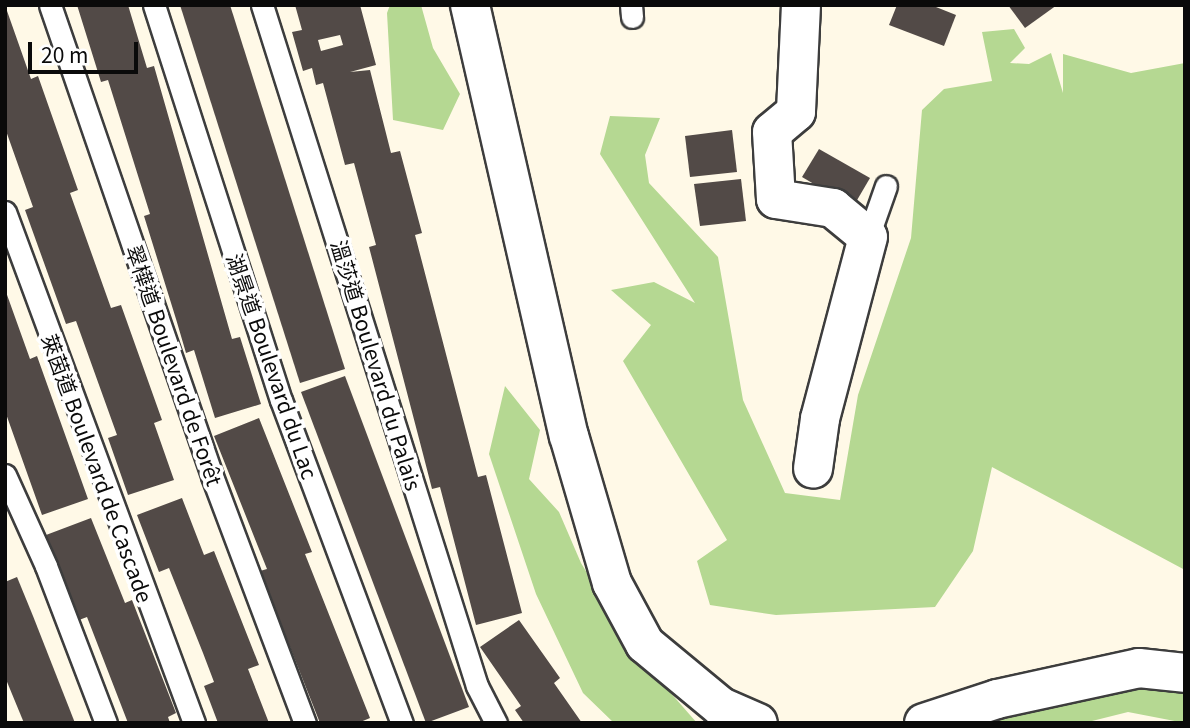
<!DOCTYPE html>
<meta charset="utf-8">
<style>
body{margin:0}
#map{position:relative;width:1190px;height:728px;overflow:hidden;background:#fff9e7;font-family:Georgia,"Noto Sans TC",serif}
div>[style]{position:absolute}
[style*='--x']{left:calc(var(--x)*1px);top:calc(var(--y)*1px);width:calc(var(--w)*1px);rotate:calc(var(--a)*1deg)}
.forest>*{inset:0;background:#b5d892}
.building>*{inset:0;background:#524a47}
.roads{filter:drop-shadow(2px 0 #3d3d3d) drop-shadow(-2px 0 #3d3d3d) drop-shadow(0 2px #3d3d3d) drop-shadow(0 -2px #3d3d3d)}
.lane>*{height:21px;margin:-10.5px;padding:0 10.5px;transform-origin:10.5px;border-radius:10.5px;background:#fff}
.street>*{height:38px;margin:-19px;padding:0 19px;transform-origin:19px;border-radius:19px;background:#fff}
span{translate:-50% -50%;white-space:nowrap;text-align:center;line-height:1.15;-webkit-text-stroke:7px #fff;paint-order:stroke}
.street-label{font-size:21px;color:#0a0a0a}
.frame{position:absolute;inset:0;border:7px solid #0a0a0a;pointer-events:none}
.scale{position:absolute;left:28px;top:42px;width:110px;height:32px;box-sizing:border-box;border:4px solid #0a0a0a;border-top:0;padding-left:9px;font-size:21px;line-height:24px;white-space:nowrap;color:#0a0a0a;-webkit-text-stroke:5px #fff;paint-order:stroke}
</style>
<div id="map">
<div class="forest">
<div style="clip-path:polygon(390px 5px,421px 5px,433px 48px,460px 94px,443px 130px,393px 120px,387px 13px)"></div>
<div style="clip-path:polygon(1014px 29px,1025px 48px,1010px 63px,1029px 64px,1051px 53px,1063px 93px,1063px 54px,1131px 73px,1185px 63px,1185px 570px,992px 467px,973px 551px,935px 607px,776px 615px,710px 605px,697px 561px,727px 540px,623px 361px,651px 325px,611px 290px,654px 282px,695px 303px,600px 154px,610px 116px,660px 118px,645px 155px,649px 183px,718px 257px,743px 400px,785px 493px,840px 500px,858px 395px,911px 238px,922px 110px,944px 89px,992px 81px,982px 32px)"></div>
<div style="clip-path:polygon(505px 386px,540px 430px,529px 479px,559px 512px,581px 563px,634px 651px,697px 723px,614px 723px,583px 693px,536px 594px,489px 454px)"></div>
<div style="clip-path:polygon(1185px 666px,1185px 723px,1128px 712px,1084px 723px,975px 723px)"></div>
</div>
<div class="building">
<div style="clip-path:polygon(77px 5px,128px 5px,147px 68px,154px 66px,232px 339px,240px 337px,261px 404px,215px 418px,194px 350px,186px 353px,176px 319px,144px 216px,150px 214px,108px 80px,101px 82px)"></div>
<div style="clip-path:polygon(180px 5px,230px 5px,345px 369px,300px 383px)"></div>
<div style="clip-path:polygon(evenodd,295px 5px,360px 5px,376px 65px,350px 72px,370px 70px,391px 153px,400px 151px,422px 233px,415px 235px,478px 477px,486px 475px,522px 613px,476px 625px,440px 487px,432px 489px,423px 454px,369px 247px,376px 245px,354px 163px,345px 165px,323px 83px,316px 85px,312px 68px,303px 71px,292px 32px,302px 30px,295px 5px,340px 35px,343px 45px,321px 51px,318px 40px,340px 35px)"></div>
<div style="clip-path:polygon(897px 5px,931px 5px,956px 15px,944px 46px,889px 25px)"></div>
<div style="clip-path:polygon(1008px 5px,1057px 5px,1025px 28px)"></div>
<div style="clip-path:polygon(6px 8px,31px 79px,38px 76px,78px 190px,70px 193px,111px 308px,121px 305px,162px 420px,154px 423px,174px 480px,128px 495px,108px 438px,117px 435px,76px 321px,66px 324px,25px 210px,33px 207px,5px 128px)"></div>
<div style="clip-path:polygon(732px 130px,737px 172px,690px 177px,685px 136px)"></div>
<div style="clip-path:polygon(819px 149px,870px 178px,853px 207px,802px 177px)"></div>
<div style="clip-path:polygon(741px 179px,746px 221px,700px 226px,694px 184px)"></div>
<div style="clip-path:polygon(6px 292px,30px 359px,37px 356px,88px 499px,42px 515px,5px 411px)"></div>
<div style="clip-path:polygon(345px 376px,469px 707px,426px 723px,301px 392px)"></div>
<div style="clip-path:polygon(259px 418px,312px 552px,305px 554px,370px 718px,358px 723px,320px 723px,260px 571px,267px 569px,214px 436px)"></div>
<div style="clip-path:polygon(182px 498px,204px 555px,214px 551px,259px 665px,248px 669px,269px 723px,218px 723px,204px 686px,214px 682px,203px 653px,169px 568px,159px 572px,137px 515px)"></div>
<div style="clip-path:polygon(91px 518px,125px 603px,132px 600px,176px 713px,168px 717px,170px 723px,128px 723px,87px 617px,79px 620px,46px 535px)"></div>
<div style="clip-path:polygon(17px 577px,33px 616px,75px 723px,24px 723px,5px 677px,5px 582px)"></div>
<div style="clip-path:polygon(519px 620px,560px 678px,554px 683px,582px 723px,524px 723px,515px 710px,521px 706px,480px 647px)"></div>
</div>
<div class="roads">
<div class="lane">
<div style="--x:50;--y:5;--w:498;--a:71"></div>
<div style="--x:212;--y:476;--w:264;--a:69.4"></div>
<div style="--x:154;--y:5;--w:415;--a:72.2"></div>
<div style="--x:281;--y:400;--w:345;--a:69.5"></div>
<div style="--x:262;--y:5;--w:714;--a:72.48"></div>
<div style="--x:477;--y:686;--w:42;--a:62.8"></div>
<div style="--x:631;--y:5;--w:12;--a:85"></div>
<div style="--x:5;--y:212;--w:545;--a:69.7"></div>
<div style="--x:868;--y:237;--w:54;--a:-70.6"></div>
<div style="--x:5;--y:475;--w:100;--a:65.7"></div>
<div style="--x:46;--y:566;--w:168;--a:69.1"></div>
</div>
<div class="street">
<div style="--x:470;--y:5;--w:442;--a:77.1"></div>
<div style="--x:569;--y:436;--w:153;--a:73.7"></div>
<div style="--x:612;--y:583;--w:69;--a:61.6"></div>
<div style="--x:645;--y:644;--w:99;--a:39.7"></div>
<div style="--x:721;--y:707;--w:40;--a:23.4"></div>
<div style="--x:801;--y:5;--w:107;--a:92.7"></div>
<div style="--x:796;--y:112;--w:31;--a:140"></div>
<div style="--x:772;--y:132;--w:67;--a:86.6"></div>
<div style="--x:776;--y:199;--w:58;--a:9"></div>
<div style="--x:833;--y:208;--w:45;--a:39.6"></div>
<div style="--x:868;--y:237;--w:188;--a:104.8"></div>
<div style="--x:820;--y:419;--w:50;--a:98"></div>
<div style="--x:924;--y:723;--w:77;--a:-18.2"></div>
<div style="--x:997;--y:699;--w:145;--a:-12.3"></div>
<div style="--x:1139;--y:668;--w:46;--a:6.2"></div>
</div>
</div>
<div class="street-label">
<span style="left:175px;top:365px;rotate:71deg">翠樺道 Boulevard de Forêt</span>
<span style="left:377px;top:365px;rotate:73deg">溫莎道 Boulevard du Palais</span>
<span style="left:273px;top:366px;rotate:71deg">湖景道 Boulevard du Lac</span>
<span style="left:98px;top:468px;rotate:70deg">萊茵道 Boulevard de Cascade</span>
</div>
<div class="frame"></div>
<div class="scale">20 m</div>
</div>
